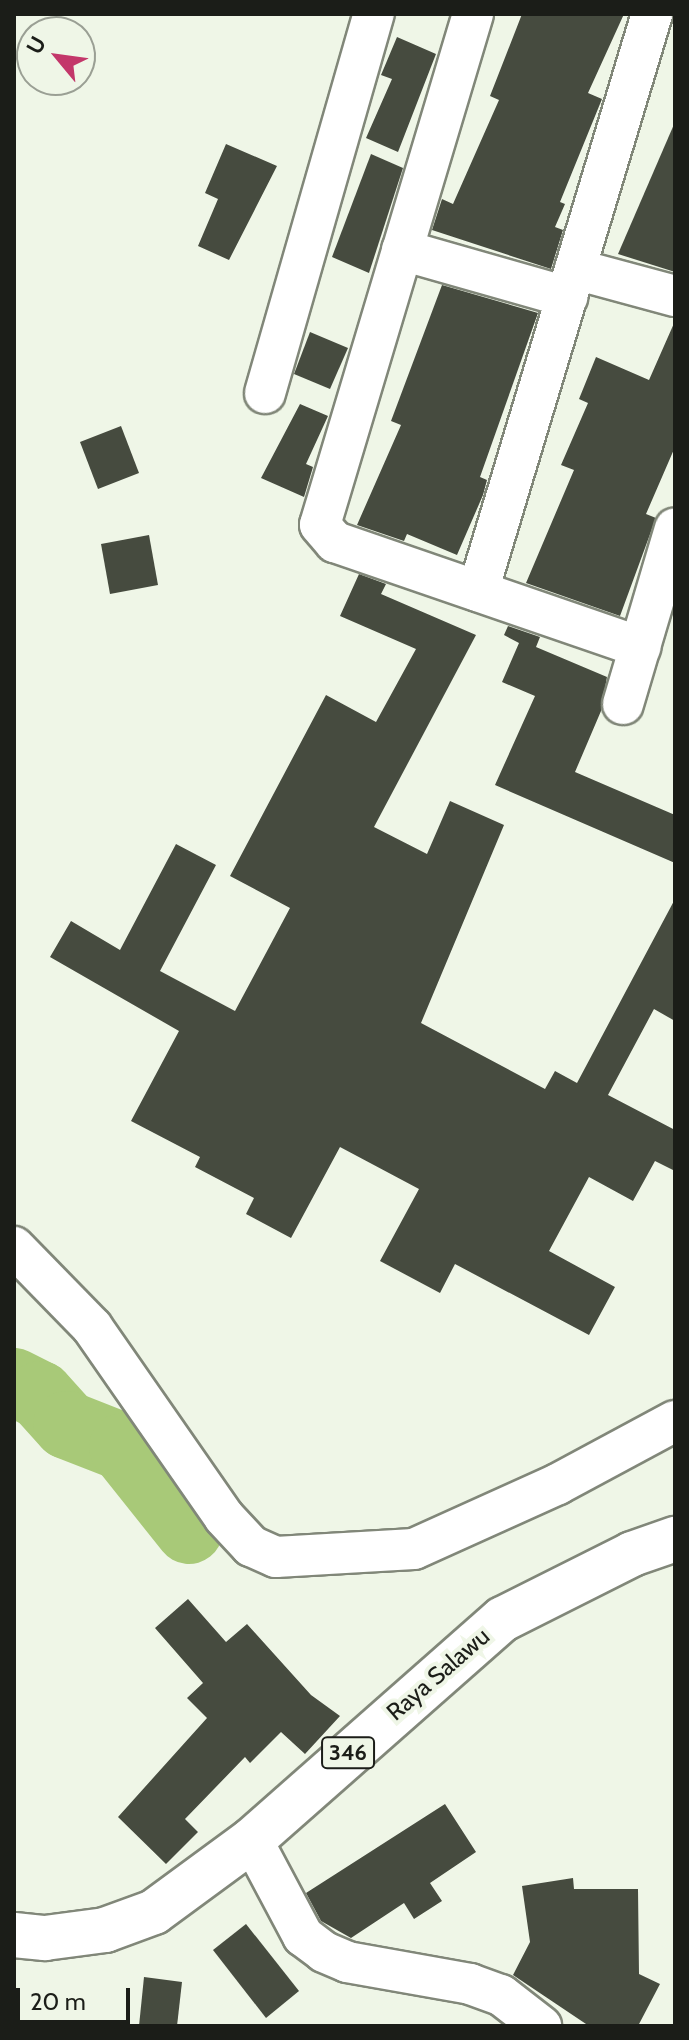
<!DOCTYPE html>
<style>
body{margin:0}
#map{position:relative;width:689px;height:2040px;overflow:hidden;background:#eff6e7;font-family:Cabin,sans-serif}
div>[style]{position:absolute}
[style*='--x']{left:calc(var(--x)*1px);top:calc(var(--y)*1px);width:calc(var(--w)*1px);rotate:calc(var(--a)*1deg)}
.river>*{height:68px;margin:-34px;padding:0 34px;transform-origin:34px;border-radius:34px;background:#a8c978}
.building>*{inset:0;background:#464b3f}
.roads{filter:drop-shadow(2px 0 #818779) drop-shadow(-2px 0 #818779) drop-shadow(0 2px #818779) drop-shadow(0 -2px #818779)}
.minor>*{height:40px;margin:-20px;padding:0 20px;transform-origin:20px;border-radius:20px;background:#fff}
.primary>*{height:44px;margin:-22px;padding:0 22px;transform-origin:22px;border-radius:22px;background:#fff}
span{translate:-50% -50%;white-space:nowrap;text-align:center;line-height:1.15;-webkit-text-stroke:8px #eff6e7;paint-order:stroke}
.shield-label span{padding:2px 6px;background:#eff6e7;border:2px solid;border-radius:6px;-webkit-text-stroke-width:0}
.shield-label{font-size:22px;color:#1b1d18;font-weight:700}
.street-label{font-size:24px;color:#1b1d18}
.frame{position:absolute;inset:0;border:16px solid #1b1d18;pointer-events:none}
.north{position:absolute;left:16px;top:16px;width:80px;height:80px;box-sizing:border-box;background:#eff6e7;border:2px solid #9a9f94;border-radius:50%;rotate:299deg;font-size:22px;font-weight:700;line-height:32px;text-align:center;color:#1b1d18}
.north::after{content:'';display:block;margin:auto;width:28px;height:36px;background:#c3376a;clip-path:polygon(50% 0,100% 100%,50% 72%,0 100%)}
.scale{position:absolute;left:16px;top:1988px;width:114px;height:36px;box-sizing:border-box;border:4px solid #1b1d18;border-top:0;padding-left:10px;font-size:24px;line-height:28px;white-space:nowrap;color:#1b1d18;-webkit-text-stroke:6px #eff6e7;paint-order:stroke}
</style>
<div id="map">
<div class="river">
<div style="--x:14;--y:1382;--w:29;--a:27"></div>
<div style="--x:40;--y:1395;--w:40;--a:48"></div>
<div style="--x:67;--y:1425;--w:60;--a:21.4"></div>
<div style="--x:123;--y:1447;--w:106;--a:51.5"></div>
</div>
<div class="building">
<div style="clip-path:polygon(522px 14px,624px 14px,588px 93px,602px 99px,560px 202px,565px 204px,555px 227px,563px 230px,551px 269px,432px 230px,442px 199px,453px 204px,499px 100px,490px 96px)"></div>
<div style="clip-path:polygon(397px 37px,436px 54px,398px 152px,366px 138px,392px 79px,381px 75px)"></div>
<div style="clip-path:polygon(675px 122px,675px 272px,618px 254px)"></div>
<div style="clip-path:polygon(226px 144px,277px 166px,229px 260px,198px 246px,218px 199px,205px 193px)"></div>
<div style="clip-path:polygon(371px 154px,403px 168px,369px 273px,332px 257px)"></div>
<div style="clip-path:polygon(442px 285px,538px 313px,480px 477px,487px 480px,483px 495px,457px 555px,407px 534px,404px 541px,357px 525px,401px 425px,391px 421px)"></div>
<div style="clip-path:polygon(675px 321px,675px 447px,646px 514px,656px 518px,620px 616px,526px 583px,574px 470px,561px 465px,588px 403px,579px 399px,596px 357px,649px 380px)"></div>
<div style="clip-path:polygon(310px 332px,348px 348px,330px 389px,294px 374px)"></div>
<div style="clip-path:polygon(300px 404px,328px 416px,306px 464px,313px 467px,304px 497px,261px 478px)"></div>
<div style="clip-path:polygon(121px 426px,139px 473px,98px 489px,80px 442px)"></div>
<div style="clip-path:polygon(149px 535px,158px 585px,110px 594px,101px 544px)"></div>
<div style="clip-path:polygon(359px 574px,386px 584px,381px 594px,476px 635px,374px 827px,427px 854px,450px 801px,504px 825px,421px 1023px,545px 1089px,555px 1071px,577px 1083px,675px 899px,675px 1021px,654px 1009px,608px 1095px,675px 1130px,675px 1171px,655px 1161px,633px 1201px,589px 1177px,549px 1251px,615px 1287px,589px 1335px,455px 1264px,440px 1293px,380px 1261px,419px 1189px,340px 1147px,291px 1238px,246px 1214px,254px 1198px,195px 1167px,200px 1157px,131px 1121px,179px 1031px,50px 957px,71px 921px,120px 950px,176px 844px,216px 865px,160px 971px,235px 1011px,290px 908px,230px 876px,326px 695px,376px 722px,416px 649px,340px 616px)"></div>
<div style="clip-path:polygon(508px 626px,540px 637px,536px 647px,607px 677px,601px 711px,575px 772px,675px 815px,675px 863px,495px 785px,535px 696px,502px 682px,519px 643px,504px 635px)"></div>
<div style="clip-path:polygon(188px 1599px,226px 1642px,247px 1624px,311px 1695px,340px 1716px,305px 1754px,281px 1732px,250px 1763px,245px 1757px,185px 1819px,198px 1832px,166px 1864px,118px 1817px,207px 1718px,187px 1698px,203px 1683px,155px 1628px)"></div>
<div style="clip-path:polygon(445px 1804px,476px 1852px,430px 1883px,442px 1901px,414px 1919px,404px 1903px,351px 1938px,321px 1921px,306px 1893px)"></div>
<div style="clip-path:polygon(573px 1878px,574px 1889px,638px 1889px,639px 1974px,660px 1984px,638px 2026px,589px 2026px,513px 1975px,530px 1942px,522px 1886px)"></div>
<div style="clip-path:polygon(246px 1924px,299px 1991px,266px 2018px,213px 1950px)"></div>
<div style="clip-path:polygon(144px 1977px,182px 1982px,177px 2026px,139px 2026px)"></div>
</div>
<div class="roads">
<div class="minor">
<div style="--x:473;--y:14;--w:533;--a:106.67"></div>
<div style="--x:320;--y:525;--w:23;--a:49"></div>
<div style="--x:335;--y:542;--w:323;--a:19"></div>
<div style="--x:402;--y:250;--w:172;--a:15.9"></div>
<div style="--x:575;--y:269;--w:104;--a:15.1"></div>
<div style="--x:265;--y:393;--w:394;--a:-74"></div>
<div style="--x:478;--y:591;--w:603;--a:-73.22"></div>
<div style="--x:623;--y:704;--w:183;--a:-73.5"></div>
<div style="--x:14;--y:1247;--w:112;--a:45.7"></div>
<div style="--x:92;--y:1327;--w:231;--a:55.2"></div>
<div style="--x:224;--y:1517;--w:40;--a:47"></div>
<div style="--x:251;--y:1546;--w:27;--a:24"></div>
<div style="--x:276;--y:1557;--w:138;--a:-3.3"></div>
<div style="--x:414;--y:1549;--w:158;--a:-24.3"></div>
<div style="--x:558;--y:1484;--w:133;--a:-28.3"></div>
<div style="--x:252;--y:1840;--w:109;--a:62"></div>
<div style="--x:303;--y:1936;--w:26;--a:37"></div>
<div style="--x:324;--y:1952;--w:25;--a:23"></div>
<div style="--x:347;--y:1962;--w:125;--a:10.1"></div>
<div style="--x:470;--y:1984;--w:33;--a:20"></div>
<div style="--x:501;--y:1995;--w:51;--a:37.8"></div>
</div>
<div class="primary">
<div style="--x:14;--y:1935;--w:31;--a:6"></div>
<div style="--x:45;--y:1938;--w:61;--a:-7.6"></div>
<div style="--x:105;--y:1930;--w:52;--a:-20.2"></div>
<div style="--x:154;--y:1912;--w:122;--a:-36.3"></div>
<div style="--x:252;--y:1840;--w:334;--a:-41.4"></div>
<div style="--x:503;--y:1619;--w:144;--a:-26.7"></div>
<div style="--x:632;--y:1554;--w:46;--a:-19.2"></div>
</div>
</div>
<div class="shield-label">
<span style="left:348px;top:1753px">346</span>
</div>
<div class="street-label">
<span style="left:438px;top:1674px;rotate:-41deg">Raya Salawu</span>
</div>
<div class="frame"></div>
<div class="north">U</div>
<div class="scale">20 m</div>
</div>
